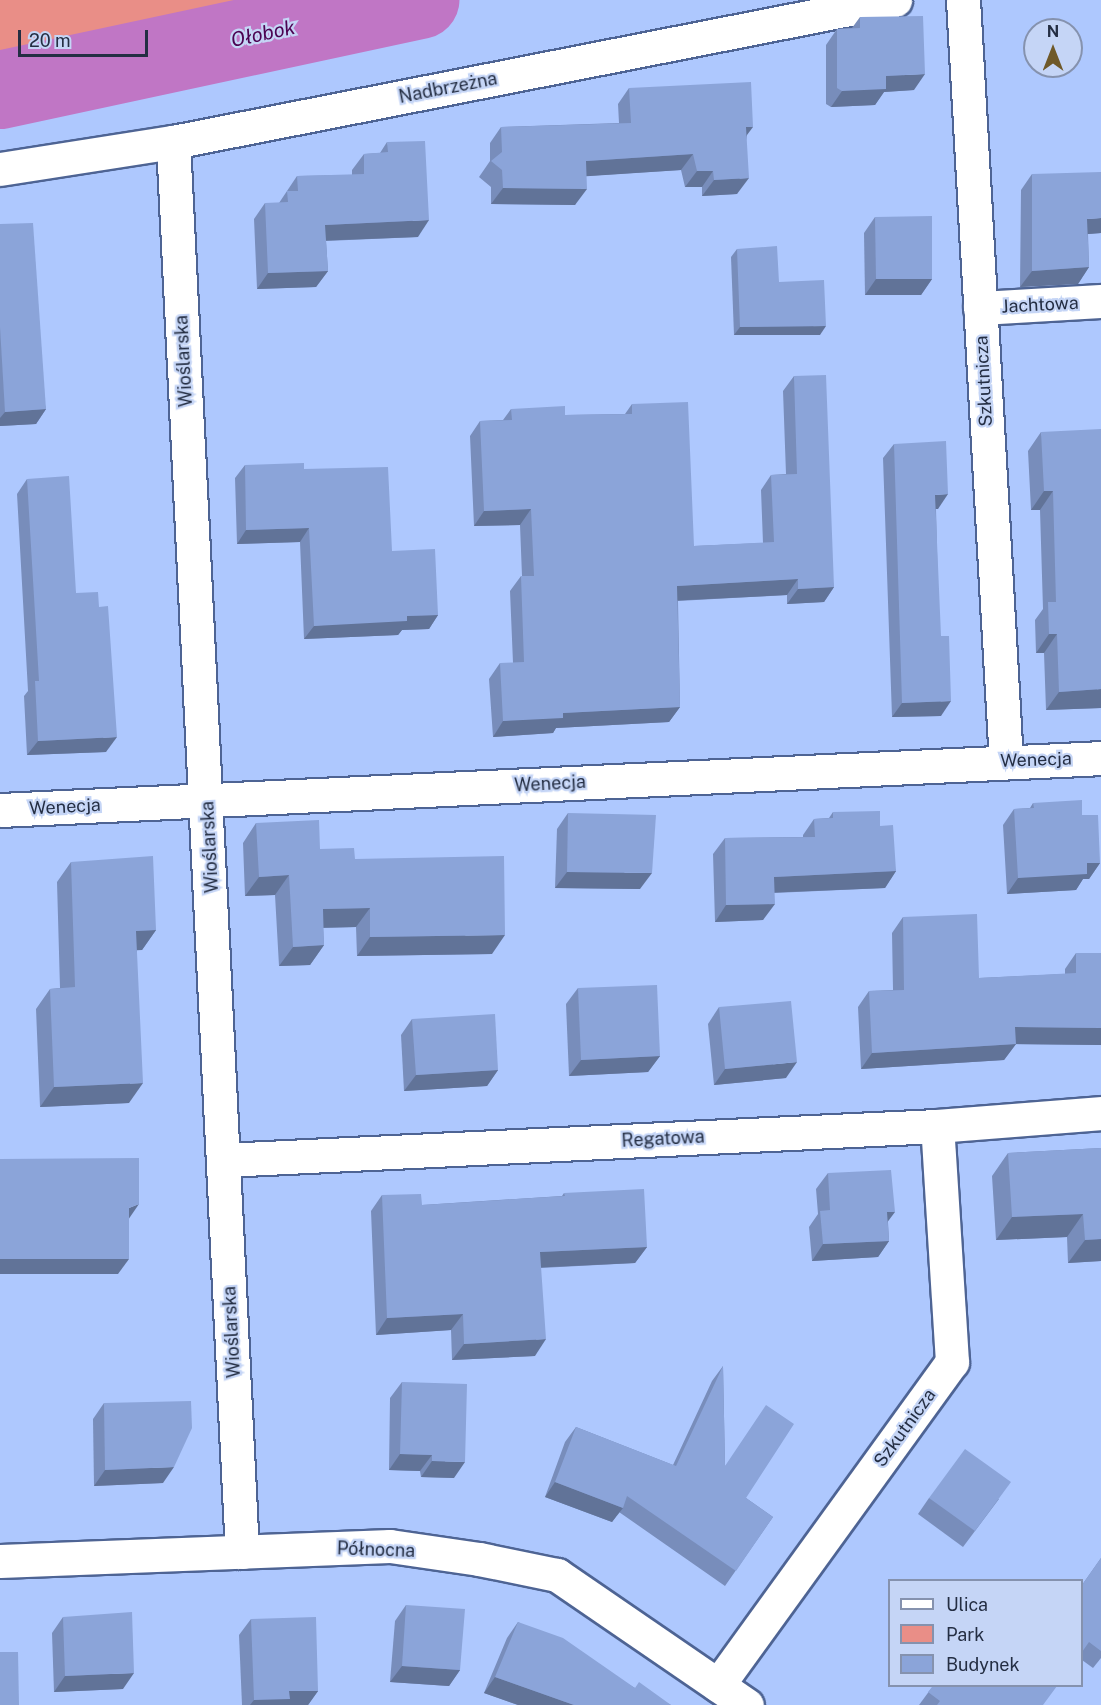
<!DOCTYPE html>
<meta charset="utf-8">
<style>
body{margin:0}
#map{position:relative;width:1101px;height:1705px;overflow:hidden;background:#aec8fe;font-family:"Public Sans",sans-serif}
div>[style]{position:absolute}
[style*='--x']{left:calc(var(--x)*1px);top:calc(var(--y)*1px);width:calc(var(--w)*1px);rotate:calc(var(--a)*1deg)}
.green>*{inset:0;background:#e98e87}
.river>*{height:78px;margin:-39px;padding:0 39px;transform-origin:39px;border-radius:39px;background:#c076c5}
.roads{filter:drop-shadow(2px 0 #4e6494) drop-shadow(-2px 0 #4e6494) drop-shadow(0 2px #4e6494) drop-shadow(0 -2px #4e6494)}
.street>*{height:33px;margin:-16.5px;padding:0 16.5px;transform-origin:16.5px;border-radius:16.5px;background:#fff}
.wall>*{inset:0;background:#788dbb}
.shaded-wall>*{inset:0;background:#617398}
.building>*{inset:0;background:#8ba4d9}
span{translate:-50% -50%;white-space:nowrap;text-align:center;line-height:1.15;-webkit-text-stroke:4.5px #c5d5f6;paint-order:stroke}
.street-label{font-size:18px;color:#242e43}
.water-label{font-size:20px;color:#4c0352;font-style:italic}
.legend{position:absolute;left:888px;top:1579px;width:195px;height:108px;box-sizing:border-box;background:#c5d5f6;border:2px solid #8592ae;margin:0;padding:8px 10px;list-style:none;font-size:18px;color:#242e43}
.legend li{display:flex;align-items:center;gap:12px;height:30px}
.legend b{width:30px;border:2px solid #8592ae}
.north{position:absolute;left:1023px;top:18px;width:60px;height:60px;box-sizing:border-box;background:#c5d5f6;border:2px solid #8592ae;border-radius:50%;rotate:0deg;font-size:16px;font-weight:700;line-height:24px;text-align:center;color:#242e43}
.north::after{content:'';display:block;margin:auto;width:21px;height:27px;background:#6f5929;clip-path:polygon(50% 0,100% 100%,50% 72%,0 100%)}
.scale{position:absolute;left:18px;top:30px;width:130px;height:27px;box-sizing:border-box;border:3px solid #242e43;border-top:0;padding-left:8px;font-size:18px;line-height:21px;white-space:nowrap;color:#242e43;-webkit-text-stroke:4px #c5d5f6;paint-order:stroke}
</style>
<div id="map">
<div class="green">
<div style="clip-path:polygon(0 0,271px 0,0 54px)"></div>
</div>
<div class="river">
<div style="--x:0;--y:90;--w:430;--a:-12.1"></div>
</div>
<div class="roads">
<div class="street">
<div style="--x:963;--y:0;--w:762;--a:86.77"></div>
<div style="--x:173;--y:142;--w:1412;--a:87.2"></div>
<div style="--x:0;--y:169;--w:175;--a:-8.9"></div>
<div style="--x:173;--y:142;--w:736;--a:-11.13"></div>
<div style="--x:980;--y:308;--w:121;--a:-3.3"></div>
<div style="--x:0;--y:810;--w:1102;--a:-2.7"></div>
<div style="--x:224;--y:1160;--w:714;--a:-2.73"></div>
<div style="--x:937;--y:1126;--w:165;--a:-4.5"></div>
<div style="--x:0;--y:1561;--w:390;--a:-2.2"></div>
<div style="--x:390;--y:1546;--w:90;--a:8.3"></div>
<div style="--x:479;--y:1559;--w:80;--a:11.6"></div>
<div style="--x:557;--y:1575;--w:230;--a:34.4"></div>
<div style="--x:718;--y:1685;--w:399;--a:-54.1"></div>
<div style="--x:952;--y:1362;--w:236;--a:-93.6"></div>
</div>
</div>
<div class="wall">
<div style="clip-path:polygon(860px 17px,914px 90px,884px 92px,875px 105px,831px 107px,826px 104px,826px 45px,837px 29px,852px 28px)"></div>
<div style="clip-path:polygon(629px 88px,747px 135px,737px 194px,702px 196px,702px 187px,685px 187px,681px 170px,586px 176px,575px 205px,491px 204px,491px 187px,479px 177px,490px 161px,490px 143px,501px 127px,619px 123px,618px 104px)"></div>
<div style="clip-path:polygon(387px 142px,418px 237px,326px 241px,328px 271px,316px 287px,257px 289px,254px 219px,265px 203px,279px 203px,297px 176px,352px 175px,352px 170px,364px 154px,380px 153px)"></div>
<div style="clip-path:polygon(1032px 174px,1101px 233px,1088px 234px,1089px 267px,1078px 284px,1020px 287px,1021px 190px)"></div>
<div style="clip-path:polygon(875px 217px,932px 279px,921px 295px,865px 295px,864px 233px)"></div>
<div style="clip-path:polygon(0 224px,46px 409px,36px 424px,0 426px)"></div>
<div style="clip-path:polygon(737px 249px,779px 282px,820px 335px,734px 335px,731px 257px)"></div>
<div style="clip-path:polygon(794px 376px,834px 587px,824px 602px,787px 604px,787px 595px,678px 601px,680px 707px,669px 722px,556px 728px,553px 733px,493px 737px,489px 679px,500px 663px,513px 663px,510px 591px,521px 576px,522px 576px,520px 525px,474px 526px,470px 436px,480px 421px,503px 420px,511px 409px,565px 415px,625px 414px,632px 404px,694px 546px,763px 543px,761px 490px,771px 475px,786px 474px,783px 391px)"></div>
<div style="clip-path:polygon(1041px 432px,1101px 708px,1046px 710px,1044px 653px,1036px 653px,1035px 620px,1043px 609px,1040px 510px,1031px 510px,1028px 451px)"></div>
<div style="clip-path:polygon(894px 444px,938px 509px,936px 509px,941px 716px,892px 717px,883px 458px)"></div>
<div style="clip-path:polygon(245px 465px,304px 469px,392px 551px,438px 615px,429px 629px,402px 630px,398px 635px,304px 639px,300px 542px,237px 544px,235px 478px)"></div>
<div style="clip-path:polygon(27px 479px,76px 593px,106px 752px,27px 755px,24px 696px,28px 691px,17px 494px)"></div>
<div style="clip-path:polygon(1033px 803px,1082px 815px,1100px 863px,1089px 879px,1083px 879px,1076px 890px,1007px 894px,1003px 825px,1014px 809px,1030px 808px)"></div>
<div style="clip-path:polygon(833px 812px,880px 826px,896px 871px,885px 888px,774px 893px,763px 920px,715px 922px,713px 854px,725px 838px,803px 837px,803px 835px,814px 819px,829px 818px)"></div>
<div style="clip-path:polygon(568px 813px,640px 889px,555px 888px,557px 829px)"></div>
<div style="clip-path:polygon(256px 823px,320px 849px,355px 859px,492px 954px,357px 956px,356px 927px,323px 928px,324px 945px,310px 965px,279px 966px,275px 895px,245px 896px,243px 843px)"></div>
<div style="clip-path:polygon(71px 862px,156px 930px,142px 950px,137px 950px,129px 1103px,40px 1107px,36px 1009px,50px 989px,60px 988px,57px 882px)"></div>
<div style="clip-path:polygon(903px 917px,979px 978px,1065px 974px,1065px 969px,1076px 953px,1101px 1045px,1016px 1044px,1004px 1060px,861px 1069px,858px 1007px,869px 991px,893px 990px,892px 933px)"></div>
<div style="clip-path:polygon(578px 988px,660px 1056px,648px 1072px,569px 1076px,566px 1004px)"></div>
<div style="clip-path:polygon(719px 1007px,786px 1078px,714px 1085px,708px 1024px)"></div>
<div style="clip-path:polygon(412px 1019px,498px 1070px,487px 1086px,404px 1091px,401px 1035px)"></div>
<div style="clip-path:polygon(1101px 1148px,1101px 1261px,1068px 1263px,1067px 1237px,996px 1240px,992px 1176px,1008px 1153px)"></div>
<div style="clip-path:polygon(828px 1173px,888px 1222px,889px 1241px,878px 1257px,812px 1261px,809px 1227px,818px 1214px,816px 1189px)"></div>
<div style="clip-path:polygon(564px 1193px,647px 1247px,635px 1263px,541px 1268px,535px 1356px,452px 1360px,451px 1330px,376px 1335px,371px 1211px,382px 1195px,422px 1205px,562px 1196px)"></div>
<div style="clip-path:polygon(723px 1366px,725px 1465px,746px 1498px,773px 1517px,725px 1586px,619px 1512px,612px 1522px,545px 1497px,565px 1442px,576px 1427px,673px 1465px,712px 1381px)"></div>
<div style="clip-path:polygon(402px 1382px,454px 1478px,421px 1477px,420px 1471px,389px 1470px,390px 1398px)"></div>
<div style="clip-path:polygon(104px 1403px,163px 1483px,94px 1486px,93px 1419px)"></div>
<div style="clip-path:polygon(929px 1498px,999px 1499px,963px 1547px,918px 1514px)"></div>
<div style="clip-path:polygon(1101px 1558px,1101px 1658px,1093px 1668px,1082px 1660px,1082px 1585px)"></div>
<div style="clip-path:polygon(406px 1605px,460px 1670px,449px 1686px,390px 1682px,395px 1621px)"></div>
<div style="clip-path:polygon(63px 1617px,123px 1689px,54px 1692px,52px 1633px)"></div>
<div style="clip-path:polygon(251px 1619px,318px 1691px,308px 1705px,242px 1705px,239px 1635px)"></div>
<div style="clip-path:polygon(518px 1622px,635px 1688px,671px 1705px,518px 1705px,484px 1693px,507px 1638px)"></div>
<div style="clip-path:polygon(933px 1686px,1043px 1705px,919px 1705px)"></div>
</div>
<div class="shaded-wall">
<div style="clip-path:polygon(925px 74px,914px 90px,884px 92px,875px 105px,831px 107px,842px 91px,886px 76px)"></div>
<div style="clip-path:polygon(746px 127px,753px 127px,741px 143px)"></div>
<div style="clip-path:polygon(693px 154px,681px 170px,575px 177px,586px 161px)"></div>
<div style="clip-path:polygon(697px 171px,713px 171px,702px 187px,685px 187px)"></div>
<div style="clip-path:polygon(749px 178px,737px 194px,702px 196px,714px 180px)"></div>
<div style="clip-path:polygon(503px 188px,587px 189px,575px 205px,491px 204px)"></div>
<div style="clip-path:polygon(1101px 218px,1101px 233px,1076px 235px,1087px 219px)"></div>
<div style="clip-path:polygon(429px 220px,418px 237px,314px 241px,325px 225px)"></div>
<div style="clip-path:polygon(1089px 267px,1078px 284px,1020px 287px,1032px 271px)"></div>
<div style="clip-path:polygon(328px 271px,316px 287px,257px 289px,268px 273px)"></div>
<div style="clip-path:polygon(876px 279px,932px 279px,921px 295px,865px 295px)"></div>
<div style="clip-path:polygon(826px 326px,820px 335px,734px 335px,740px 327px)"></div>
<div style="clip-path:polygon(46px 409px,36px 424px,0 426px,0 418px,5px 412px)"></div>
<div style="clip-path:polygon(1044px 491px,1053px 491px,1040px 510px,1031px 510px)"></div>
<div style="clip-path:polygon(948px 494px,938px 509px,925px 509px,935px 495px)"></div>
<div style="clip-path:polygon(531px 509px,520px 525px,474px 526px,484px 511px)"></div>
<div style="clip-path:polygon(309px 528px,300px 542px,237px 544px,246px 530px)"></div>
<div style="clip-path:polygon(798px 579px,787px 595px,667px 601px,677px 586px)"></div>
<div style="clip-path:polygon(834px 587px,824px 602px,787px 604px,798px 589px)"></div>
<div style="clip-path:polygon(438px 615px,429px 629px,402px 630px,398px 635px,304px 639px,314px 626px,407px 616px)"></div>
<div style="clip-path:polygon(1049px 634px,1057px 634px,1044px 653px,1036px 653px)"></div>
<div style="clip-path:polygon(1101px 689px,1101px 708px,1046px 710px,1059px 692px)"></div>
<div style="clip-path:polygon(951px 701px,941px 716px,892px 717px,902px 703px)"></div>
<div style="clip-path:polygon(680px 707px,669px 722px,556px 728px,553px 733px,493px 737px,503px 721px,563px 713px)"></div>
<div style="clip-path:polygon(117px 737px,106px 752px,27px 755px,38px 741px)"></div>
<div style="clip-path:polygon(1087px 863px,1100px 863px,1089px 879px,1083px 879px,1076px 890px,1007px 894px,1018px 878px)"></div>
<div style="clip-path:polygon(896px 871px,885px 888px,763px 893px,774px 877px)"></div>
<div style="clip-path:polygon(567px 872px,652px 873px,640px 889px,555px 888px)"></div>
<div style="clip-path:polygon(289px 875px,275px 895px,245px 896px,259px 877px)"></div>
<div style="clip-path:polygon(775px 904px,763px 920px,715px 922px,726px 905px)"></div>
<div style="clip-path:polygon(370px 908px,356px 927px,309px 928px,323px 909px)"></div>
<div style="clip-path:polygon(156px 930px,142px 950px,122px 951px,136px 931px)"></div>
<div style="clip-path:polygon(505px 935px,492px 954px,357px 956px,370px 937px)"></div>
<div style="clip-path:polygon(324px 945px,310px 965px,279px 966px,293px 947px)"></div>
<div style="clip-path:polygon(1015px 1027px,1101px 1028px,1101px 1045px,1004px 1044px)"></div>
<div style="clip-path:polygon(1016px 1044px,1004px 1060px,861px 1069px,872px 1053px)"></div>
<div style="clip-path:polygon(660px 1056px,648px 1072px,569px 1076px,581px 1060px)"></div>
<div style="clip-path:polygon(797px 1062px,786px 1078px,714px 1085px,725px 1069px)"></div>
<div style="clip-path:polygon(498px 1070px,487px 1086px,404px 1091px,416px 1075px)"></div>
<div style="clip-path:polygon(143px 1083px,129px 1103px,40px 1107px,54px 1087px)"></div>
<div style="clip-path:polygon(139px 1204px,128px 1220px,129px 1208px)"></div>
<div style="clip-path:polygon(887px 1212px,895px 1212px,883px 1228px)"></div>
<div style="clip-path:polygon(1083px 1214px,1067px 1237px,996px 1240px,1012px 1217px)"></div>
<div style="clip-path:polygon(1101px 1239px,1101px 1261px,1068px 1263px,1085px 1240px)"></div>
<div style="clip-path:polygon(889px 1241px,878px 1257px,812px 1261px,823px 1244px)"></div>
<div style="clip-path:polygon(647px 1247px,635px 1263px,529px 1268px,540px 1252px)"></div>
<div style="clip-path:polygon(0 1259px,129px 1259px,118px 1274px,0 1274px)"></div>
<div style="clip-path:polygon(463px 1314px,451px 1330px,376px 1335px,387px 1318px)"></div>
<div style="clip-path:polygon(546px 1339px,535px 1356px,452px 1360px,464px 1344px)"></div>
<div style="clip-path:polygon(400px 1454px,432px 1455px,420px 1471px,389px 1470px)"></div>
<div style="clip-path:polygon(432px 1461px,465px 1462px,454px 1478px,421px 1477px)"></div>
<div style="clip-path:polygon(174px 1467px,163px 1483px,94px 1486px,105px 1470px)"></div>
<div style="clip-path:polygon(555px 1482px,623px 1508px,612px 1522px,545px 1497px)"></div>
<div style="clip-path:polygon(402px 1666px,460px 1670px,449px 1686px,390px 1682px)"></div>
<div style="clip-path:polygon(134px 1673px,123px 1689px,54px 1692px,65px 1676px)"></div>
<div style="clip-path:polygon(495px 1677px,574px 1705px,518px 1705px,484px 1693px)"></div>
<div style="clip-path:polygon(289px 1691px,318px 1691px,308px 1705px,250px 1705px,254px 1700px)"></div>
</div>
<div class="building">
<div style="clip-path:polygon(923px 16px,925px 74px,886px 76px,886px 89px,842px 91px,837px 88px,837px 29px,860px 28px,860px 17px)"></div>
<div style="clip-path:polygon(751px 82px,753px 127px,746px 127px,749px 178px,714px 180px,713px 171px,697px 171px,693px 154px,586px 161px,587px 189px,503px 188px,502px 170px,491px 161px,502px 152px,501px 127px,631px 123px,629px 88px)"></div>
<div style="clip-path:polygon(425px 141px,429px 220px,325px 225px,328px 271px,268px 273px,265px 203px,288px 202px,287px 191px,298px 191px,297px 176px,364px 174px,364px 154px,388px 152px,387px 142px)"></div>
<div style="clip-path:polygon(1101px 172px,1101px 218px,1087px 219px,1089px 267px,1032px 271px,1032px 174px)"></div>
<div style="clip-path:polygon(932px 216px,932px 279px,876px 279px,875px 217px)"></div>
<div style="clip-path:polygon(33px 223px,46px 409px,5px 412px,0 327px,0 224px)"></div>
<div style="clip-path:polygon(777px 246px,779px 282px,824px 280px,826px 326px,740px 327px,737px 249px)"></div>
<div style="clip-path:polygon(826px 375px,834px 587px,798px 589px,798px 579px,677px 586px,680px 707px,563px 713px,563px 718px,503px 721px,500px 663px,524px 662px,521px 576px,534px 576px,531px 509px,484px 511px,480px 421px,512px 420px,511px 409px,565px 406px,565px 415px,632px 414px,632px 404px,688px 402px,694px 546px,774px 542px,771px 475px,797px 474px,794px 376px)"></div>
<div style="clip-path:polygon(1101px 429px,1101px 689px,1059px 692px,1057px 634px,1049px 634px,1048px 602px,1056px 602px,1053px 491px,1044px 491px,1041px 432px)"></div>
<div style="clip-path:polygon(946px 441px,948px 494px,935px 495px,941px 636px,949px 636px,951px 701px,902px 703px,894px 444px)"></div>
<div style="clip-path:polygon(304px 463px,304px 469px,388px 467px,392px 551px,435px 549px,438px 615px,407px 616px,407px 621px,314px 626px,309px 528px,246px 530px,245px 465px)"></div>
<div style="clip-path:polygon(69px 476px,76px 593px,98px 592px,99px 607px,108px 606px,117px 737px,38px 741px,35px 681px,39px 681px,27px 479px)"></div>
<div style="clip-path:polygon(1082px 800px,1082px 815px,1098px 815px,1100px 863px,1087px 863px,1087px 874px,1018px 878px,1014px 809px,1034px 808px,1033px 803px)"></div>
<div style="clip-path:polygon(880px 811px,880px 826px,893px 825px,896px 871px,774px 877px,775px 904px,726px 905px,725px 838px,815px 837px,814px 819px,833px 818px,833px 812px)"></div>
<div style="clip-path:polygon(568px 813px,656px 815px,652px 873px,567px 872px)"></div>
<div style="clip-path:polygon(319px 820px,320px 849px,354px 848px,355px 859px,504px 856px,505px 935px,370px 937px,370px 908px,323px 909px,324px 945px,293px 947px,289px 875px,259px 877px,256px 823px)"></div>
<div style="clip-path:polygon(153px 856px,156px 930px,136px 931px,143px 1083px,54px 1087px,50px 989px,75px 987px,71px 862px)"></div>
<div style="clip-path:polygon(977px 914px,979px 978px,1076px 973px,1076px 953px,1101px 953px,1101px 1028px,1015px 1027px,1016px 1044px,872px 1053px,869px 991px,904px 990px,903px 917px)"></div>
<div style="clip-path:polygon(657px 985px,660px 1056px,581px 1060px,578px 988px)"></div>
<div style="clip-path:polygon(791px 1001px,797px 1062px,725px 1069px,719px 1007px)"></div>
<div style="clip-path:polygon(495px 1014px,498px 1070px,416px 1075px,412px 1019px)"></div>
<div style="clip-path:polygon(1101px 1148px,1101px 1239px,1085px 1240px,1083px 1214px,1012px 1217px,1008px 1153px)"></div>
<div style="clip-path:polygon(139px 1158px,139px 1204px,129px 1208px,129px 1259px,0 1259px,0 1159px)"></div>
<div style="clip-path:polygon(891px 1170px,895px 1212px,887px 1212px,889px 1241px,823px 1244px,820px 1211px,830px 1210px,828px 1173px)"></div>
<div style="clip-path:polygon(644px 1189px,647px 1247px,540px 1252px,546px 1339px,464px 1344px,463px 1314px,387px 1318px,382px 1195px,421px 1194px,422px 1205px,565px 1196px,564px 1193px)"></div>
<div style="clip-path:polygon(723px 1366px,725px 1466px,766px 1405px,794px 1424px,746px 1498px,773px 1517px,736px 1571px,627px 1496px,623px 1508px,555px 1482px,576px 1427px,676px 1466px)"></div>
<div style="clip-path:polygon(402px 1382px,467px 1384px,465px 1462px,432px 1461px,432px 1455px,400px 1454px)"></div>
<div style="clip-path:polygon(191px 1401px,192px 1428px,174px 1467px,105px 1470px,104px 1403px)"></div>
<div style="clip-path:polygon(965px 1449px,1011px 1482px,975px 1531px,929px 1498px)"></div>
<div style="clip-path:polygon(1101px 1558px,1101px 1651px,1089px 1642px,1082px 1652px,1082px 1585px)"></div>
<div style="clip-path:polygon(406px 1605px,465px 1609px,460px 1670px,402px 1666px)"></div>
<div style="clip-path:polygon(132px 1612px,134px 1673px,65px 1676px,63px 1617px)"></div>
<div style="clip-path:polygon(316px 1617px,318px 1691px,289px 1691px,290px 1699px,254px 1700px,251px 1619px)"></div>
<div style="clip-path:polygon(518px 1622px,563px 1638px,635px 1688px,639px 1682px,671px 1705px,574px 1705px,495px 1677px)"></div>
<div style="clip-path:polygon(0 1652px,18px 1652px,19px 1705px,0 1705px)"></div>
<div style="clip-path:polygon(933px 1686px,1057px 1686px,1043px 1705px,937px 1705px,940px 1701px,928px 1692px)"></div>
</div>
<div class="street-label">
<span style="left:448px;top:88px;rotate:-11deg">Nadbrzeżna</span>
<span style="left:1040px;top:305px;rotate:-3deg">Jachtowa</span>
<span style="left:184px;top:361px;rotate:-93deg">Wioślarska</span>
<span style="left:984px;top:381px;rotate:-93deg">Szkutnicza</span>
<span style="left:1036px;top:760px;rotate:-2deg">Wenecja</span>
<span style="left:550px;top:784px;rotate:-3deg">Wenecja</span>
<span style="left:65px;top:807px;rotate:-3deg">Wenecja</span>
<span style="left:210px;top:847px;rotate:-93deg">Wioślarska</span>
<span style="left:663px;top:1139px;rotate:-3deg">Regatowa</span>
<span style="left:232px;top:1332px;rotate:-93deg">Wioślarska</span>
<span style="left:905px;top:1428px;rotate:-54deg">Szkutnicza</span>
<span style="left:376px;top:1550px;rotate:2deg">Północna</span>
</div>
<div class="water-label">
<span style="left:263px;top:34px;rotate:-12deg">Ołobok</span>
</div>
<ul class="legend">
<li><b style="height:8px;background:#fff"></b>Ulica</li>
<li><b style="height:16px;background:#e98e87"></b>Park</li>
<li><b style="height:16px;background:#8ba4d9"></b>Budynek</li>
</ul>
<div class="north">N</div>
<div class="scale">20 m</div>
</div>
